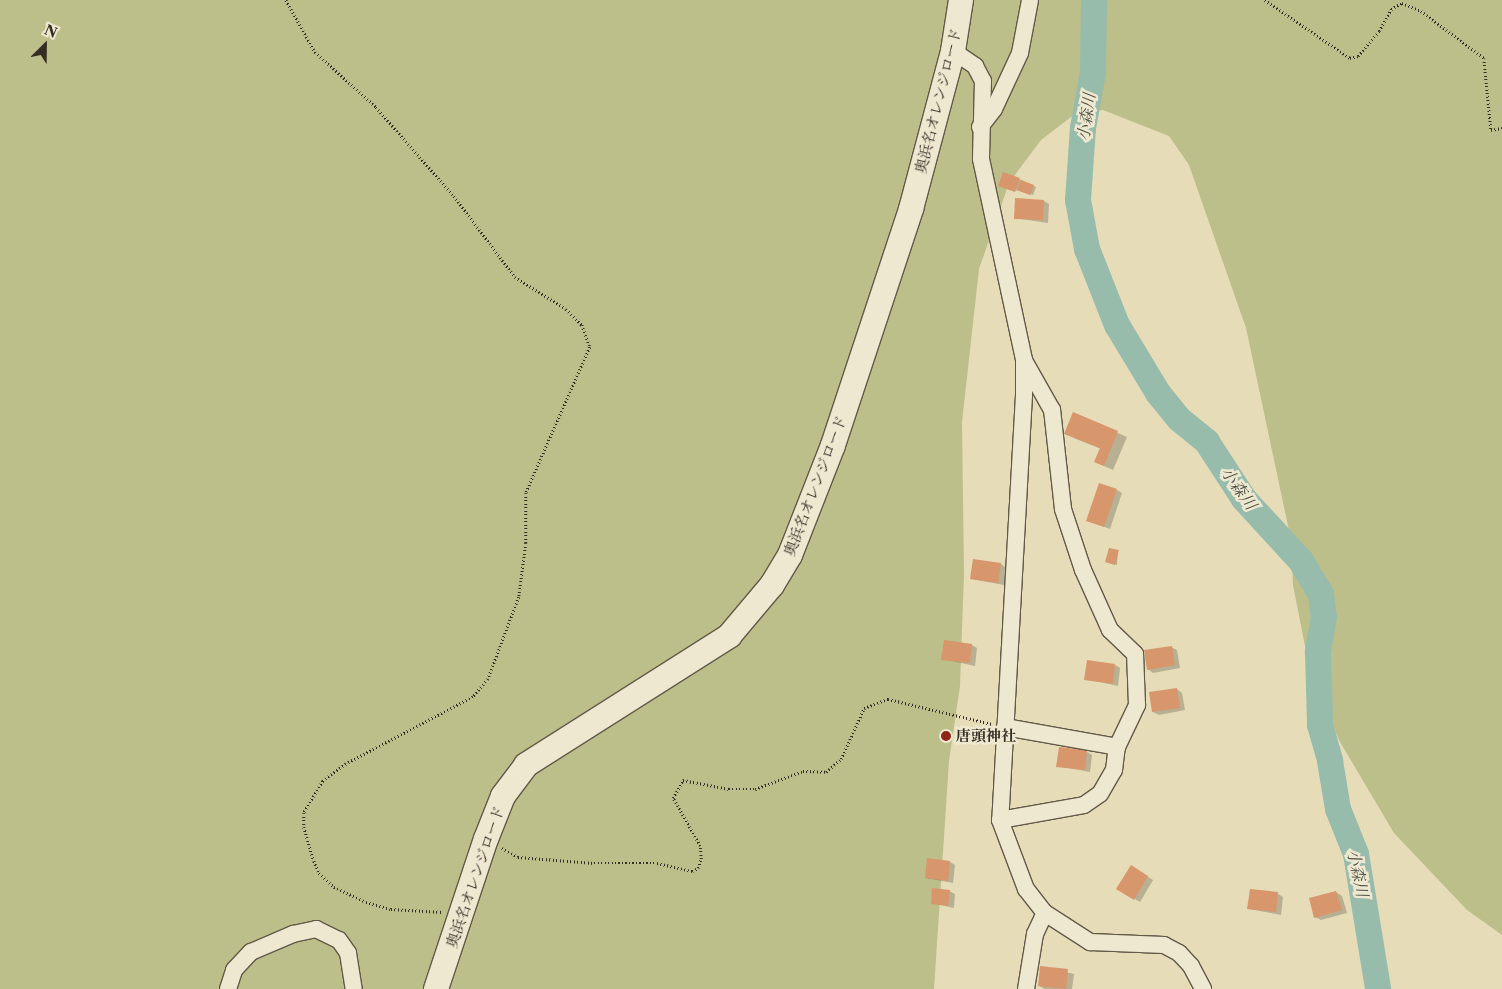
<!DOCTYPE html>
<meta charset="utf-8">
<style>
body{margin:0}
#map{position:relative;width:1502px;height:989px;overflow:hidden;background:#e7dcb8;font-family:"Libre Caslon Text","Noto Serif JP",serif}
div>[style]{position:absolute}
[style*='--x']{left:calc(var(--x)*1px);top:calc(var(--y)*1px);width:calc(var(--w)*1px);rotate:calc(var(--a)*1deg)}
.green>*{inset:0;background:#bcbf8a}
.shadow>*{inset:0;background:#0003}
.river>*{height:26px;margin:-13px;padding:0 13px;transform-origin:13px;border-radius:13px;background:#97bcac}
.building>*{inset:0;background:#d7966b}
.path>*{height:2.5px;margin-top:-1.25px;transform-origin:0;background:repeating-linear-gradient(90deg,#362d24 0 1px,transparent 0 3.5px)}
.roads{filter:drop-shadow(1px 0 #625949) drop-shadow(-1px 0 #625949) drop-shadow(0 1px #625949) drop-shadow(0 -1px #625949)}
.street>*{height:16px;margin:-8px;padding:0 8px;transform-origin:8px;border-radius:8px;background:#efe8d1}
.secondary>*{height:24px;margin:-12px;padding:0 12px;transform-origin:12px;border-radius:12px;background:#efe8d1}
.dots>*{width:14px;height:14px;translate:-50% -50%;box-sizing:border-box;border:2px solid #efe8d1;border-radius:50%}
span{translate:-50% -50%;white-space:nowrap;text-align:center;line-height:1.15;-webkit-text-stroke:5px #efe8d1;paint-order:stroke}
.street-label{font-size:15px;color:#362d24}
.poi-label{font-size:15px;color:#362d24;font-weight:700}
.left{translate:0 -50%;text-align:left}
.water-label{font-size:16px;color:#4e5146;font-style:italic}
.north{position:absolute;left:20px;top:20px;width:50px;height:50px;-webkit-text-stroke:4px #efe8d1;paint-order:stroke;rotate:23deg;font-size:14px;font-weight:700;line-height:20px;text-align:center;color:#362d24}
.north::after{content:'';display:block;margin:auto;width:18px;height:22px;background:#362d24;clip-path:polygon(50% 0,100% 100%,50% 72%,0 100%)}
</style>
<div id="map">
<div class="green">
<div style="clip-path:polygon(0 0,1502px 0,1502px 935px,1467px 910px,1394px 833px,1340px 742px,1311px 677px,1293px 585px,1291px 540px,1246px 328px,1189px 165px,1169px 136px,1103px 110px,1075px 114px,1041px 140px,1009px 183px,979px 269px,962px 422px,964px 574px,960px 686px,949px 761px,934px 989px,0 989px)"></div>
</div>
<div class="shadow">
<div style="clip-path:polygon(1019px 179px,1036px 187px,1033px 195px,1000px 186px)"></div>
<div style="clip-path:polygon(1044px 201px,1049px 204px,1048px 223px,1015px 218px)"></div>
<div style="clip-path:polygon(1074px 414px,1127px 437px,1113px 470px,1095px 462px,1101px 449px,1074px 438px)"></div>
<div style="clip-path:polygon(1117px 490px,1122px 493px,1110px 529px,1087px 520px)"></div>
<div style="clip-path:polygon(1118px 552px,1117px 565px,1109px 563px)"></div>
<div style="clip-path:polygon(1001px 564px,1006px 568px,1004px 585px,971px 579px)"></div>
<div style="clip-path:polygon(972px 645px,977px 648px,975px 666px,943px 659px)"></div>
<div style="clip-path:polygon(1171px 647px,1177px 650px,1180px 668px,1153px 673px,1148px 669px)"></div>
<div style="clip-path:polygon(1115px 665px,1120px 668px,1118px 686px,1086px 679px)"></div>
<div style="clip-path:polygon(1177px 689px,1182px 693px,1185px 710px,1159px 715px,1153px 712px)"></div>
<div style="clip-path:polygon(1087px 752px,1092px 755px,1090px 772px,1058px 766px)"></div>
<div style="clip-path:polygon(950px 862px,955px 865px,953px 883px,926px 878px)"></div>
<div style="clip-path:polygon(1132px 867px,1153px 880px,1140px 902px,1118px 889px)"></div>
<div style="clip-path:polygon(949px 891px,955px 894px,954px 908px,932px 903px)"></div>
<div style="clip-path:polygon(1336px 892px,1342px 896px,1347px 913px,1321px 920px,1315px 917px)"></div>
<div style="clip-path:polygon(1278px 894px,1283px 897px,1281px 915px,1249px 909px)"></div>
<div style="clip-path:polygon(1041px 967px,1074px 974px,1072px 989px,1045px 989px,1039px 986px)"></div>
</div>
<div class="river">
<div style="--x:1094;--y:0;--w:72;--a:90.8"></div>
<div style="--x:1093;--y:72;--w:57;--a:100.1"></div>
<div style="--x:1083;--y:128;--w:72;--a:94"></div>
<div style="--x:1078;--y:200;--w:50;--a:79.6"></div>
<div style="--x:1087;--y:249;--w:82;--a:68.5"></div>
<div style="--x:1117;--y:325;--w:79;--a:58.9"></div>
<div style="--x:1158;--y:393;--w:33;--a:51"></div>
<div style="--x:1179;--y:419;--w:36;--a:39"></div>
<div style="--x:1207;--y:442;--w:68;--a:57"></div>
<div style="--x:1244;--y:499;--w:84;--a:47.4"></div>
<div style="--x:1301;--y:561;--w:39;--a:59"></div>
<div style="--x:1321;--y:594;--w:23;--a:83"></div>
<div style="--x:1324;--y:617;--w:36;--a:100"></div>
<div style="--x:1318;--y:652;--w:73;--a:88.4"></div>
<div style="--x:1320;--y:725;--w:37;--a:74"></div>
<div style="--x:1330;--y:761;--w:49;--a:80.5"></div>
<div style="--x:1338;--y:809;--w:48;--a:68.2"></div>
<div style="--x:1356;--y:854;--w:137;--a:80.7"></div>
</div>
<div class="building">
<div style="clip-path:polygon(1003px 172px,1020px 178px,1015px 192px,998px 186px)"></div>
<div style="clip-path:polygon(1021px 180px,1034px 185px,1030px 195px,1017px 190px)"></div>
<div style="clip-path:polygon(1015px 198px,1044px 200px,1043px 220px,1014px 219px)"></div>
<div style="clip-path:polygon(1073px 412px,1118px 431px,1104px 466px,1094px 462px,1100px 448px,1064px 434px)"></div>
<div style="clip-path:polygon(1099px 483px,1117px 489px,1104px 527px,1086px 521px)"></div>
<div style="clip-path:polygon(1109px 548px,1119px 550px,1115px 565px,1105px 562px)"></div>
<div style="clip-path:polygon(973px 559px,1001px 563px,998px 583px,970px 579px)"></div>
<div style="clip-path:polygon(944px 640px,972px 644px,970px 663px,941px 660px)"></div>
<div style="clip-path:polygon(1172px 646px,1175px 665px,1147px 670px,1144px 650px)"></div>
<div style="clip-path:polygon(1087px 660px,1115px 664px,1113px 684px,1084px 680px)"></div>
<div style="clip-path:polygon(1177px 688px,1180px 708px,1152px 712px,1149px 692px)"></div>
<div style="clip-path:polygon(1059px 747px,1087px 750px,1085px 770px,1056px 767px)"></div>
<div style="clip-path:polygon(927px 858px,950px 861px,948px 881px,925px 878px)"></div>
<div style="clip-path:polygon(1131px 865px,1148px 876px,1134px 900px,1116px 889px)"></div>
<div style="clip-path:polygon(932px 888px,950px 890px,948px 906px,931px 904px)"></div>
<div style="clip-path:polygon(1250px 889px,1278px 892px,1276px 912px,1247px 909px)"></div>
<div style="clip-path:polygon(1336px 891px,1342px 910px,1314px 918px,1309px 898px)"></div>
<div style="clip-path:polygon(1040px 966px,1068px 969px,1066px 989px,1038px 986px)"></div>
</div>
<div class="path">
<div style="--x:286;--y:0;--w:60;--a:60.9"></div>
<div style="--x:315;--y:52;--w:82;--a:42"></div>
<div style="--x:376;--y:107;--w:118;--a:48.8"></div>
<div style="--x:454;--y:196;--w:101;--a:53"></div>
<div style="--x:515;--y:277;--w:60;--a:32.1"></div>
<div style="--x:566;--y:309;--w:23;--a:45"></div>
<div style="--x:582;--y:325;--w:23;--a:70"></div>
<div style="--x:590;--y:347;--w:159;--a:113.7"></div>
<div style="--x:526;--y:493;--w:50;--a:90"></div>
<div style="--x:526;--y:543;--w:54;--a:97.4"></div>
<div style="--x:519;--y:597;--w:88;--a:110.7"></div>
<div style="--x:488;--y:679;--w:23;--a:130"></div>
<div style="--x:473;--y:697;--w:144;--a:152.2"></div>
<div style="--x:346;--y:764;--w:29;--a:144"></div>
<div style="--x:323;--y:781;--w:37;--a:121"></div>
<div style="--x:304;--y:813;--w:14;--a:90"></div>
<div style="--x:304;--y:827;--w:35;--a:74"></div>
<div style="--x:314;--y:861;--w:13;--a:67"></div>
<div style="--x:319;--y:873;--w:21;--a:43"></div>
<div style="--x:334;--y:887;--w:35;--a:25"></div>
<div style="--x:366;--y:902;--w:26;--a:16"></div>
<div style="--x:391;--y:909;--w:51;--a:3.4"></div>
<div style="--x:1265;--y:0;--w:103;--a:34.3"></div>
<div style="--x:1350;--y:58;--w:8;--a:-14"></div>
<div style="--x:1358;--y:56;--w:33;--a:-50"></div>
<div style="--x:1379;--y:31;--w:25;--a:-61"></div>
<div style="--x:1391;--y:9;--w:13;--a:-29"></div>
<div style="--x:1402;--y:3;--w:21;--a:23"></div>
<div style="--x:1421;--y:11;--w:79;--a:36.7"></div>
<div style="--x:1484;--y:58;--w:72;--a:84.4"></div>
<div style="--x:1491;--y:130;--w:11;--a:-10"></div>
<div style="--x:502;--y:848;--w:18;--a:29"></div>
<div style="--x:518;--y:857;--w:76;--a:4.5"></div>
<div style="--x:594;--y:863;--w:63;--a:0"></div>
<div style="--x:657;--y:863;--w:36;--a:13"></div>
<div style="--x:692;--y:871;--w:7;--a:-27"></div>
<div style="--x:698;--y:868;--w:9;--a:-72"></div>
<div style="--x:701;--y:859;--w:13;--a:-94"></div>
<div style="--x:700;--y:846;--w:55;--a:-119.4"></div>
<div style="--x:673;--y:798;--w:21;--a:-61"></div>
<div style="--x:683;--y:780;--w:47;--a:11.1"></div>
<div style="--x:729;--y:789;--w:26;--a:0"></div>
<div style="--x:755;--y:789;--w:51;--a:-20.6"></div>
<div style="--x:803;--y:771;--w:23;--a:2"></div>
<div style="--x:826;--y:772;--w:20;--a:-41"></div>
<div style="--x:841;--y:759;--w:56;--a:-65.7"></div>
<div style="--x:864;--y:708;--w:26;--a:-21"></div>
<div style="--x:888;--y:699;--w:107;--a:13.5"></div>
</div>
<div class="roads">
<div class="street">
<div style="--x:953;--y:51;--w:27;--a:34"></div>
<div style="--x:975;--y:66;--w:17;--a:62"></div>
<div style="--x:983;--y:81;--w:78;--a:91.5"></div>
<div style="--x:981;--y:159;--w:206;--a:77.9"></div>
<div style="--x:1024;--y:360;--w:35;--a:90"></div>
<div style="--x:1024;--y:395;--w:426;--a:93.2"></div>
<div style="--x:1000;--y:820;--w:74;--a:69.4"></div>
<div style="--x:1026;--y:889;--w:31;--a:52"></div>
<div style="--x:1045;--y:913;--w:54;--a:32.8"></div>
<div style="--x:1090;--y:942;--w:74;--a:2.3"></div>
<div style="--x:1164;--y:945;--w:17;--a:28"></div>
<div style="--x:1179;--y:953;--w:18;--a:47"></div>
<div style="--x:1191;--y:966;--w:26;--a:62"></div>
<div style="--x:980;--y:127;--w:23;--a:-52"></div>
<div style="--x:994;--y:109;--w:62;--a:-65.1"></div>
<div style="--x:1020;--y:53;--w:54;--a:-79.3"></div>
<div style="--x:1005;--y:727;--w:114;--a:10.1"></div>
<div style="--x:1000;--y:820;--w:85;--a:-10.1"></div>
<div style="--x:1084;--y:805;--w:19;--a:-35"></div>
<div style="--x:1100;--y:794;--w:28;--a:-60"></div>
<div style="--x:1114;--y:770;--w:23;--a:-83"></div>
<div style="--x:1117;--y:747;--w:47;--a:-64.5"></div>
<div style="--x:1137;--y:705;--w:51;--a:-92.2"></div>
<div style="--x:1135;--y:654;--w:35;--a:-136"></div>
<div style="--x:1110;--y:630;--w:66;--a:-114.2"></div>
<div style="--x:1083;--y:570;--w:64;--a:-108.2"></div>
<div style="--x:1063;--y:509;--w:100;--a:-96.3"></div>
<div style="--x:1052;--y:410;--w:55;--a:-119.4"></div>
<div style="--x:228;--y:989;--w:20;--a:-72"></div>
<div style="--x:234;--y:970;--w:25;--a:-47"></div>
<div style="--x:251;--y:952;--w:46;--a:-23.2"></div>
<div style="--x:293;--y:934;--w:24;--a:-12"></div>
<div style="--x:316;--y:929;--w:25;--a:26"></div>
<div style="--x:339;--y:940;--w:16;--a:55"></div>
<div style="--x:348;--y:953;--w:36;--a:81"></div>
<div style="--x:1026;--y:989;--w:56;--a:-80.7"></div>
<div style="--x:1035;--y:934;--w:23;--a:-65"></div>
</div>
<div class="secondary">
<div style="--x:436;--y:989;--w:158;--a:-71.6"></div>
<div style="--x:486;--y:839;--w:46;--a:-68.4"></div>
<div style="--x:503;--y:796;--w:39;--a:-53"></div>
<div style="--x:526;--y:765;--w:241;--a:-32.4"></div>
<div style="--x:729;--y:636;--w:67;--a:-49.9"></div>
<div style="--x:772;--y:585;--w:35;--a:-59"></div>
<div style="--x:790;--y:555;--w:118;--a:-68.6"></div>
<div style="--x:833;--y:445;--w:249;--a:-71.7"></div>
<div style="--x:911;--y:209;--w:163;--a:-75.1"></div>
<div style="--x:953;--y:51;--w:52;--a:-81.1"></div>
</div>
</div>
<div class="dots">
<div style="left:946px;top:736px;background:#8f2418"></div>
</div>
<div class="street-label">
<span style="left:938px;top:101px;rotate:-76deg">奥浜名オレンジロード</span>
<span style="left:815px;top:486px;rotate:-69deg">奥浜名オレンジロード</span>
<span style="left:475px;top:877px;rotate:-71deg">奥浜名オレンジロード</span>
</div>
<div class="poi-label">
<span class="left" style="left:956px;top:736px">唐頭神社</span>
</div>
<div class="water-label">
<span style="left:1086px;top:117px;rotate:-82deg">小森川</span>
<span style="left:1239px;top:488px;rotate:54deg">小森川</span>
<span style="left:1358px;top:873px;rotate:78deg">小森川</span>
</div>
<div class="north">N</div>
</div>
